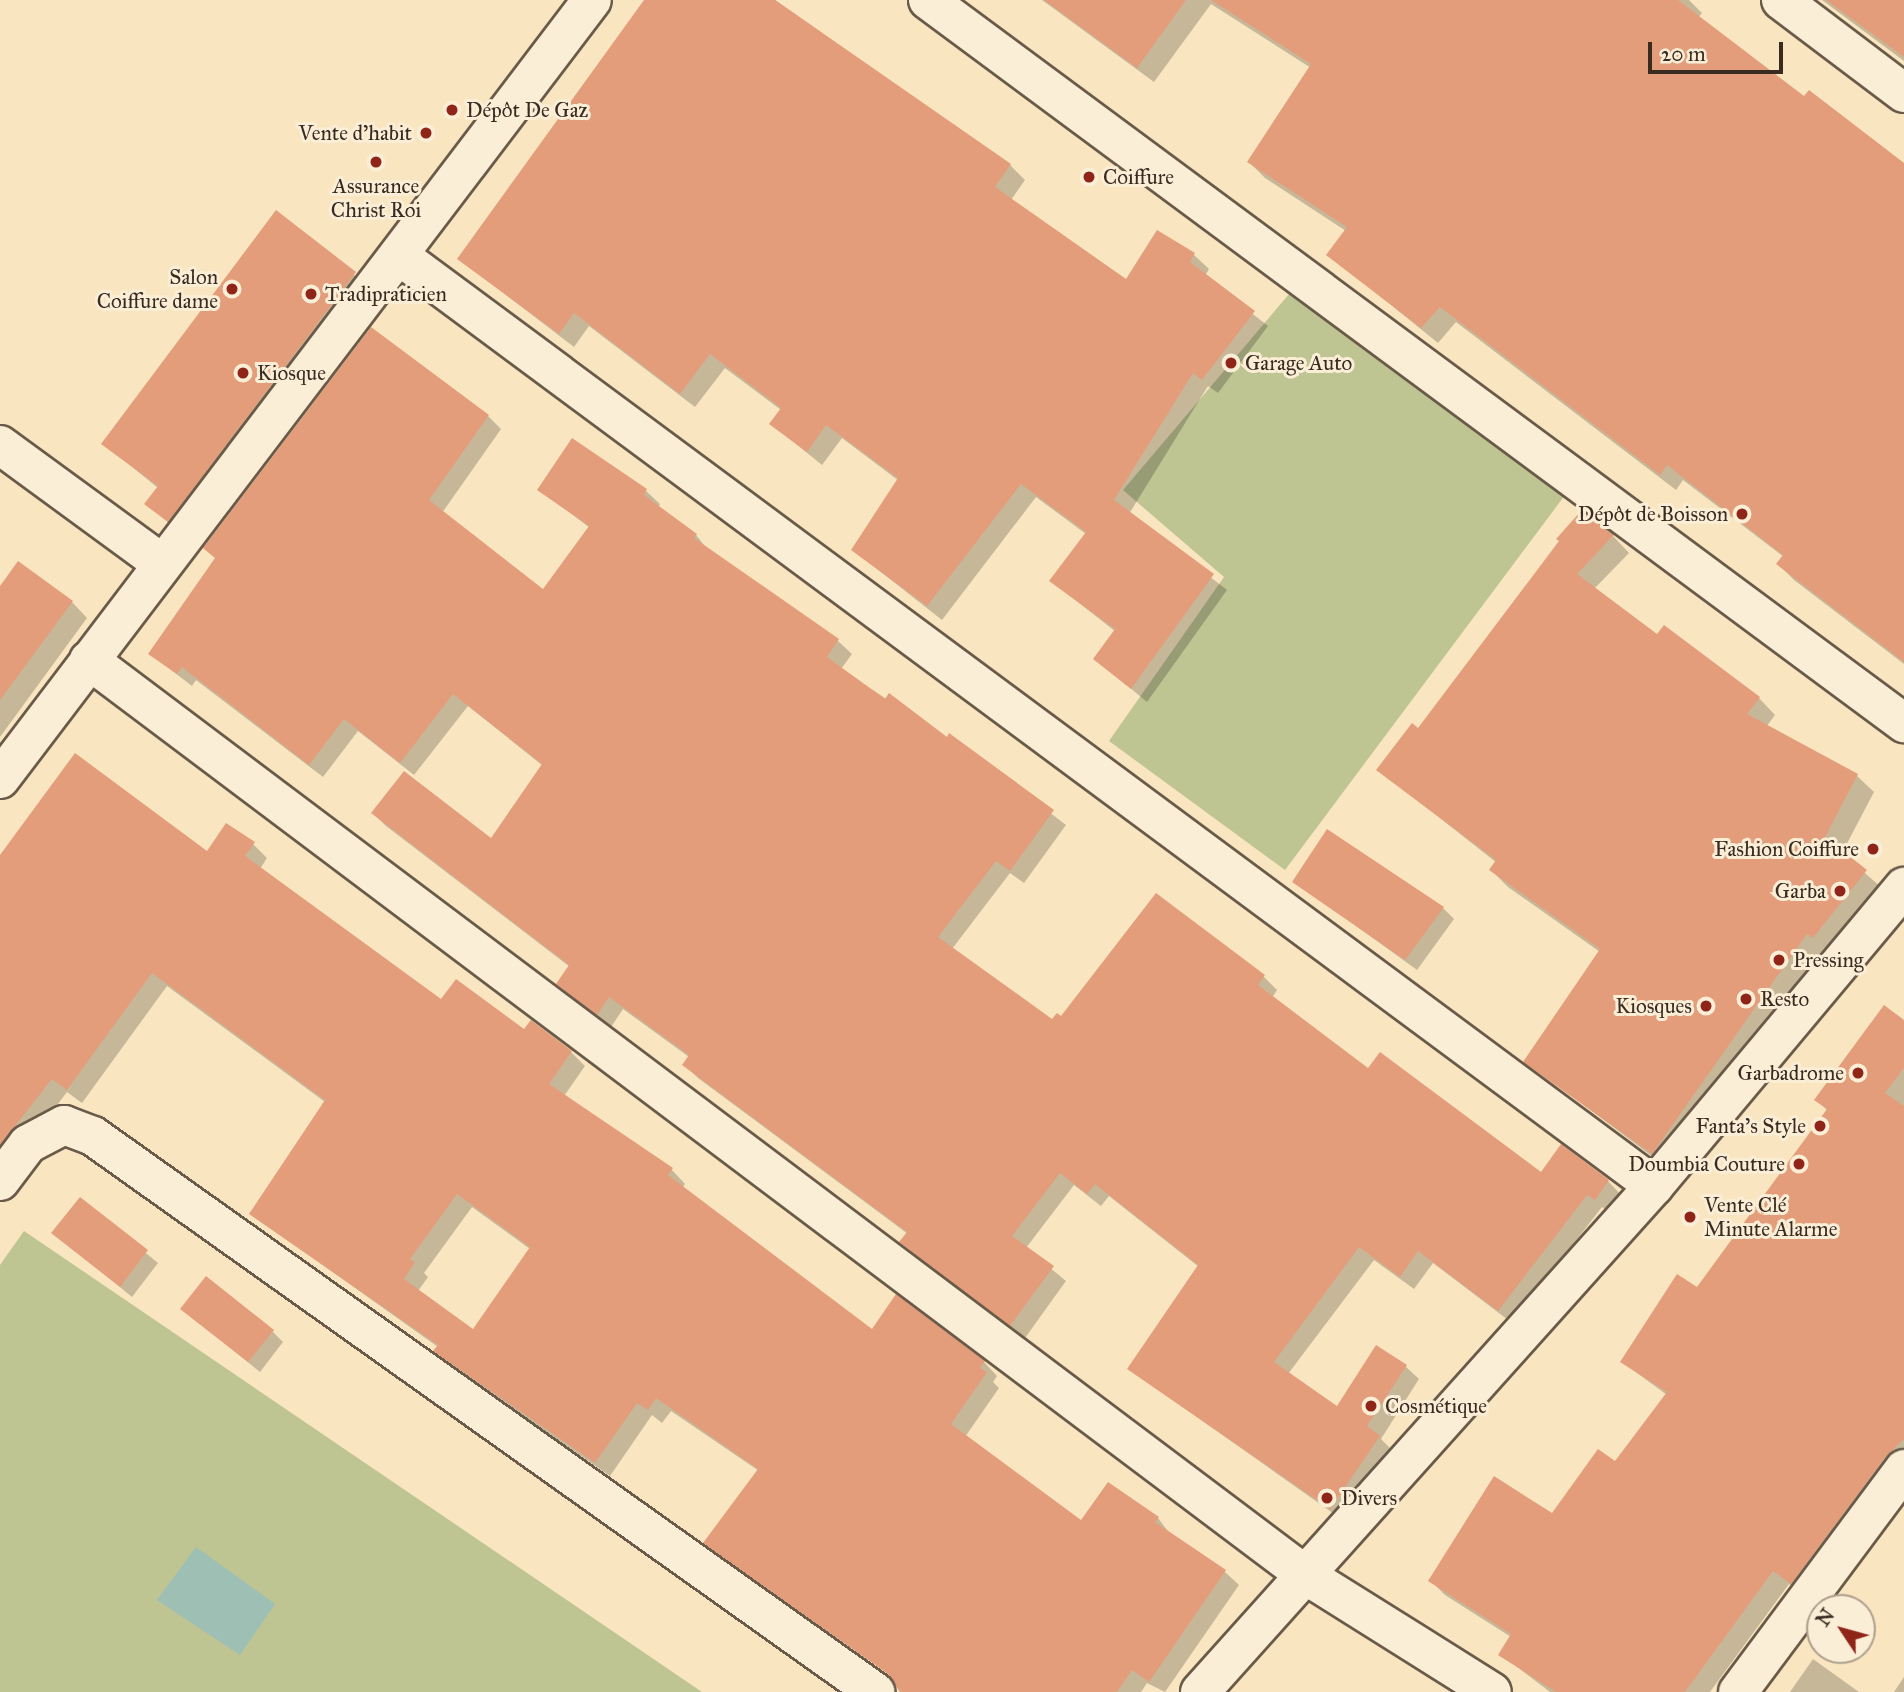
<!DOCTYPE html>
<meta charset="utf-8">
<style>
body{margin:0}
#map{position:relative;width:1904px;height:1692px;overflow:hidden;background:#f9e5c0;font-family:"IM FELL Great Primer",serif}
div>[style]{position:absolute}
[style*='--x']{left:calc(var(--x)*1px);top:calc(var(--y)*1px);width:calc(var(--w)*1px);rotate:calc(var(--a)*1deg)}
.green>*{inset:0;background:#bec492}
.water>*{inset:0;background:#9ebfb4}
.shadow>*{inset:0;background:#0003}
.building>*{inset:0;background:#e39d7b}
.roads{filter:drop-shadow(2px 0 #6a5a49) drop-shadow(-2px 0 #6a5a49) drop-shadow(0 2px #6a5a49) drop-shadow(0 -2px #6a5a49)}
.minor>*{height:38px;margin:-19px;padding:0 19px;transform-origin:19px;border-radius:19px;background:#fbeed6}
.tertiary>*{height:38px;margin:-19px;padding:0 19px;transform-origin:19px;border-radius:19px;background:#fbeed6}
.dots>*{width:19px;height:19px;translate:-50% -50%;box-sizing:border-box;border:4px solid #fbeed6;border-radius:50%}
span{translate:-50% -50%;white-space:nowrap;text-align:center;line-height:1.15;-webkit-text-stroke:6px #fbeed6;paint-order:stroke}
.poi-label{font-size:21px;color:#3a2b21}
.left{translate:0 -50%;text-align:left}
.right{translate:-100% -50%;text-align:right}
.north{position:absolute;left:1806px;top:1594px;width:70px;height:70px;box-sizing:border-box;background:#fbeed6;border:2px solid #aea08e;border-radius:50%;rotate:306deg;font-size:19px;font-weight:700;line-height:28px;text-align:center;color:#3a2b21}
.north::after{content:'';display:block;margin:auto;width:24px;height:32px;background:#8f2418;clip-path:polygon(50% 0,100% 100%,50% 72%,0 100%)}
.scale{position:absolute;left:1648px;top:42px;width:135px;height:32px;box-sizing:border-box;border:4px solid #3a2b21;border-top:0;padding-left:9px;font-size:21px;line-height:24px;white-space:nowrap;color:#3a2b21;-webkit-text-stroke:5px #fbeed6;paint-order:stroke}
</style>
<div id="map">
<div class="green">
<div style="clip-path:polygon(1301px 280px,1577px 479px,1285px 870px,1109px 741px,1224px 577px,1123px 490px)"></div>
<div style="clip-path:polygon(24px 1231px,702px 1692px,0 1692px,0 1265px)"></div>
</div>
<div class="water">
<div style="clip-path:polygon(196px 1547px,275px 1604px,240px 1655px,157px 1600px)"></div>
</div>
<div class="shadow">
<div style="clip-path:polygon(647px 0,775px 0,1010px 165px,1025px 180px,1011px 200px,1126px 282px,1194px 255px,1209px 269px,1205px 276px,1268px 326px,1218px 393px,1208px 386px,1129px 514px,1227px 590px,1147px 702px,1095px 659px,1116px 632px,1051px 581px,1086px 534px,1036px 497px,942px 620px,853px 550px,899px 481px,842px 438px,822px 465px,771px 424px,781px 410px,725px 368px,695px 407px,589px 326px,574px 347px,459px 259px)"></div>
<div style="clip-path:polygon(1042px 0,1689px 0,1702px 13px,1698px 18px,1804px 99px,1904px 166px,1904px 664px,1794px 580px,1778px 564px,1784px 557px,1683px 480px,1676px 490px,1456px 322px,1438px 343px,1328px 254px,1346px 231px,1265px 178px,1249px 162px,1311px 68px,1211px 4px,1154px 82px)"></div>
<div style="clip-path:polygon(1822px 0,1904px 0,1904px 61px)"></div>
<div style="clip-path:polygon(276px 212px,369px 287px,182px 534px,147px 504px,158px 488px,104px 444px)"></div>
<div style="clip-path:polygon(488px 416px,501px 429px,442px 513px,543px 591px,590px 528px,539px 489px,573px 441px,646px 491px,660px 504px,658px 508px,696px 535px,708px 550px,838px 641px,852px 654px,841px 669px,947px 739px,950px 736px,1066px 825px,1024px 883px,1010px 873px,952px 949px,1053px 1021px,1264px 977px,1277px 990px,1272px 998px,1369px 1071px,1542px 1174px,1608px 1181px,1621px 1195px,1609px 1212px,1602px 1207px,1512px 1323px,1433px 1263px,1414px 1289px,1374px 1260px,1288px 1374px,1337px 1408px,1405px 1366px,1419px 1379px,1381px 1439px,1393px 1451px,1344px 1521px,1129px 1369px,1199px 1267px,1109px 1196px,1101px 1206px,1074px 1185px,1026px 1248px,1066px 1281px,1025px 1338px,915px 1255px,902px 1242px,908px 1234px,698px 1078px,684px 1064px,689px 1057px,623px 1009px,611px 1027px,572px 997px,558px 984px,570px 967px,386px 826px,373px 813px,491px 840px,543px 766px,468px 706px,414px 775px,358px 731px,323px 777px,196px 680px,192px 686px,150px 654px,216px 559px,205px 548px)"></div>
<div style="clip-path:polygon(1613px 536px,1629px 553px,1594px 589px,1657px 637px,1664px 627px,1759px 698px,1775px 715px,1766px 727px,1857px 776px,1874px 792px,1842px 853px,1882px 888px,1831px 954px,1824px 949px,1669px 1169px,1525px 1061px,1600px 952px,1508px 887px,1491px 870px,1497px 863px,1379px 770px)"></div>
<div style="clip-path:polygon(0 589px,72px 602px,87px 618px,0 737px)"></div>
<div style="clip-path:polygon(evenodd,253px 844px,267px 858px,260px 869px,441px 1002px,571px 1052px,585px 1066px,564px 1096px,672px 1170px,685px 1184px,682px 1188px,872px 1332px,984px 1362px,997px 1376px,993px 1382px,999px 1388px,965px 1437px,1081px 1523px,1158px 1518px,1170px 1534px,1225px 1572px,1239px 1585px,1165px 1692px,1147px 1683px,1141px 1692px,915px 1692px,719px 1557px,705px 1543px,759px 1471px,671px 1411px,662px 1423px,652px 1415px,610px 1476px,449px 1365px,435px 1351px,438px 1347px,251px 1214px,325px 1102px,167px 986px,82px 1103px,67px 1092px,0 1180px,0 858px,208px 853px,253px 844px,472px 1207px,530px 1249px,473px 1331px,418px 1291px,428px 1277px,424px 1273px,472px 1207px)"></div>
<div style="clip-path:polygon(1294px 881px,1443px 908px,1454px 919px,1417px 970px)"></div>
<div style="clip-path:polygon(1904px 1023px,1904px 1472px,1807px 1598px,1789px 1584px,1710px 1692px,1550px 1692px,1500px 1654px,1511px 1637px,1445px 1595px,1430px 1580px,1552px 1515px,1615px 1463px,1667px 1395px,1622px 1362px,1697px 1289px,1828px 1111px,1816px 1100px)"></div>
<div style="clip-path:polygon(80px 1199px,158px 1263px,132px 1297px,54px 1233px)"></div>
<div style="clip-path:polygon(182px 1309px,272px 1331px,283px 1342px,260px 1372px)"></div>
<div style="clip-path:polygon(1813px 1659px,1859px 1692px,1790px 1692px)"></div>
<div style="clip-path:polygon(1904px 1677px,1904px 1692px,1894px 1692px)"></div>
</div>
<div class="building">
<div style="clip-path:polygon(644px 0,775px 0,1011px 164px,995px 187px,1126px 279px,1157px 230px,1195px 253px,1190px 262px,1255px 311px,1202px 380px,1193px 373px,1114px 500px,1214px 574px,1131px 689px,1093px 659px,1115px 629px,1049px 581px,1086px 532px,1021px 484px,927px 606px,851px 550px,898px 478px,826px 425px,807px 452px,769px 424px,781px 408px,710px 354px,680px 394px,574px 313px,559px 334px,457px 259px)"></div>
<div style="clip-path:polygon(1044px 0,1186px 0,1137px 68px)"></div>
<div style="clip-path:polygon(1211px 0,1678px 0,1804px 96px,1809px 90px,1904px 163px,1904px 662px,1776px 564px,1783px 555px,1667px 465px,1660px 475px,1440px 307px,1421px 328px,1326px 255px,1347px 227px,1247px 162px,1311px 64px)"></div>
<div style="clip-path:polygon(1826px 0,1904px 0,1904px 57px)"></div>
<div style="clip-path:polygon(276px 210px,356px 272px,168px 522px,144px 504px,158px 486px,101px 444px)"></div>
<div style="clip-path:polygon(371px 327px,489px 415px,429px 500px,543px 589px,589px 526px,537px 490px,572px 438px,647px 489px,644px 495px,697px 534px,694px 538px,839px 639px,827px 657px,885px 699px,889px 693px,947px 737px,949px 733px,1054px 810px,1010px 871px,996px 861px,938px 937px,1052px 1019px,1057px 1013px,1061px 1016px,1156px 893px,1265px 975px,1258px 985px,1368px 1068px,1380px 1052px,1541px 1172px,1561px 1144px,1609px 1180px,1595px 1200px,1587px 1195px,1498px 1311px,1418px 1251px,1400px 1277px,1359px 1247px,1274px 1362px,1337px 1406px,1376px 1345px,1407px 1365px,1367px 1426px,1380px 1436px,1330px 1509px,1127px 1369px,1198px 1265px,1095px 1184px,1087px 1194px,1060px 1173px,1012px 1236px,1054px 1266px,1010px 1326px,899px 1242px,907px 1232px,682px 1065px,689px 1055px,609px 997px,597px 1015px,556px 984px,569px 965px,371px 813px,404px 771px,491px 838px,542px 764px,453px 694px,400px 763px,344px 719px,309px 765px,182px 667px,177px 674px,148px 654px,215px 558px,203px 548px)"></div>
<div style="clip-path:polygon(1581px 511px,1614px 535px,1577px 574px,1657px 634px,1664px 625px,1760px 697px,1747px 714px,1858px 774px,1825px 837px,1867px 870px,1813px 938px,1807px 934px,1652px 1154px,1523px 1062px,1600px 949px,1489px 870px,1496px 860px,1376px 770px,1412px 723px,1418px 728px,1559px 541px,1556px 539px)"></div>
<div style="clip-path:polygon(18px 561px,73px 601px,0 700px,0 586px)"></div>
<div style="clip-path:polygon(evenodd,75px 753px,207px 851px,226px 823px,255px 842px,245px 856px,441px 999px,456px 979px,524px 1029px,531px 1020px,572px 1051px,549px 1084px,673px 1168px,668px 1175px,872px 1329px,896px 1294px,985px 1361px,980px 1368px,987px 1372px,951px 1424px,1081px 1520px,1108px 1482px,1159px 1517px,1155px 1522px,1226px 1570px,1149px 1682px,1132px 1670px,1117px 1692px,900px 1692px,888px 1674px,703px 1543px,758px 1469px,656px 1398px,648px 1410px,637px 1403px,595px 1463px,433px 1351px,438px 1345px,249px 1214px,325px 1100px,152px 973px,67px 1090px,52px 1079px,0 1145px,0 855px,75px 753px,457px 1194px,530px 1247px,473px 1329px,404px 1279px,415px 1262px,410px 1259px,457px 1194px)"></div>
<div style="clip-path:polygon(1327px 829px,1444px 907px,1405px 960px,1292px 882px)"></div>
<div style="clip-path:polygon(1884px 1005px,1904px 1020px,1904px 1068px,1885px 1093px,1904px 1106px,1904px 1439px,1886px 1456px,1791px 1584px,1773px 1571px,1685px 1692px,1556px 1692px,1498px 1655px,1511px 1634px,1428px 1581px,1494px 1476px,1552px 1513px,1598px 1449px,1615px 1461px,1667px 1392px,1620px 1362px,1677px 1274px,1697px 1287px,1827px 1109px,1814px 1100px)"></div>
<div style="clip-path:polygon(80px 1197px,148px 1250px,120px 1287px,51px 1233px)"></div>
<div style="clip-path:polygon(206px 1276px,274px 1330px,248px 1362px,180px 1309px)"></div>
</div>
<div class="roads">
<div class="minor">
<div style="--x:928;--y:0;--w:1215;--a:36.53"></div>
<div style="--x:1781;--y:0;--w:154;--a:37.1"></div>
<div style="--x:401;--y:257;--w:1560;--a:36.55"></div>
<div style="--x:0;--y:445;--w:200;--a:36.2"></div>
<div style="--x:89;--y:660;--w:1524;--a:36.95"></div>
<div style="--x:1307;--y:1576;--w:218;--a:32.1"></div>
<div style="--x:0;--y:779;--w:978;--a:-52.77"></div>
<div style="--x:0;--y:1181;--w:46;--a:-52.9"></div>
<div style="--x:28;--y:1144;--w:41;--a:-27.8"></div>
<div style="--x:64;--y:1125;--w:31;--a:21"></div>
<div style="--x:93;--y:1136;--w:960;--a:35.41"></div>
<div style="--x:1738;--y:1692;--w:278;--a:-53.3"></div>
</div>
<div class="tertiary">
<div style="--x:1200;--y:1692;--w:680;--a:-48.1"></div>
<div style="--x:1654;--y:1186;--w:390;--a:-50.1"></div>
</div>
</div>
<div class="dots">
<div style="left:452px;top:110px;background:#8f2418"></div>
<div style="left:426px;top:133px;background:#8f2418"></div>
<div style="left:376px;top:162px;background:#8f2418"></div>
<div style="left:1089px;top:177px;background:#8f2418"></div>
<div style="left:232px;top:289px;background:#8f2418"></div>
<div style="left:311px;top:294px;background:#8f2418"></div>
<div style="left:1231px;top:363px;background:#8f2418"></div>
<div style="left:243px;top:373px;background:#8f2418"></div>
<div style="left:1742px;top:514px;background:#8f2418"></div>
<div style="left:1873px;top:849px;background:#8f2418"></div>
<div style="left:1840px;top:891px;background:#8f2418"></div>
<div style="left:1779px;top:960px;background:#8f2418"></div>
<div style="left:1746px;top:999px;background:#8f2418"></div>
<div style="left:1706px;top:1006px;background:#8f2418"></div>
<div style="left:1858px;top:1073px;background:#8f2418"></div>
<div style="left:1820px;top:1126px;background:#8f2418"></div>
<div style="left:1799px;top:1164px;background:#8f2418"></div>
<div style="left:1690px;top:1217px;background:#8f2418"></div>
<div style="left:1371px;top:1406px;background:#8f2418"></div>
<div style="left:1327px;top:1498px;background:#8f2418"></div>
</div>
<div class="poi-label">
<span class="left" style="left:466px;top:110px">Dépôt De Gaz</span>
<span class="right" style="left:412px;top:133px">Vente d'habit</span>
<span class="left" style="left:1103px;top:177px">Coiffure</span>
<span style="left:376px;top:198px">Assurance<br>Christ Roi</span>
<span class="right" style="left:218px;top:289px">Salon<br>Coiffure dame</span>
<span class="left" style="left:325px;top:294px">Tradipraticien</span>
<span class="left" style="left:1245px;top:363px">Garage Auto</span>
<span class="left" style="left:257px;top:373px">Kiosque</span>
<span class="right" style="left:1728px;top:514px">Dépôt de Boisson</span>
<span class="right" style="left:1859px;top:849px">Fashion Coiffure</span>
<span class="right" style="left:1826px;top:891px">Garba</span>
<span class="left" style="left:1793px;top:960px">Pressing</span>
<span class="left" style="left:1760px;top:999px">Resto</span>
<span class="right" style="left:1692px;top:1006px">Kiosques</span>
<span class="right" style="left:1844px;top:1073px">Garbadrome</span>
<span class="right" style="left:1806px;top:1126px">Fanta's Style</span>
<span class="right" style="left:1785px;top:1164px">Doumbia Couture</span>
<span class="left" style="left:1704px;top:1217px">Vente Clé<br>Minute Alarme</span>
<span class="left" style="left:1385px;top:1406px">Cosmétique</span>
<span class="left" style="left:1341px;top:1498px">Divers</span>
</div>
<div class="north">N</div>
<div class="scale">20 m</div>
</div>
